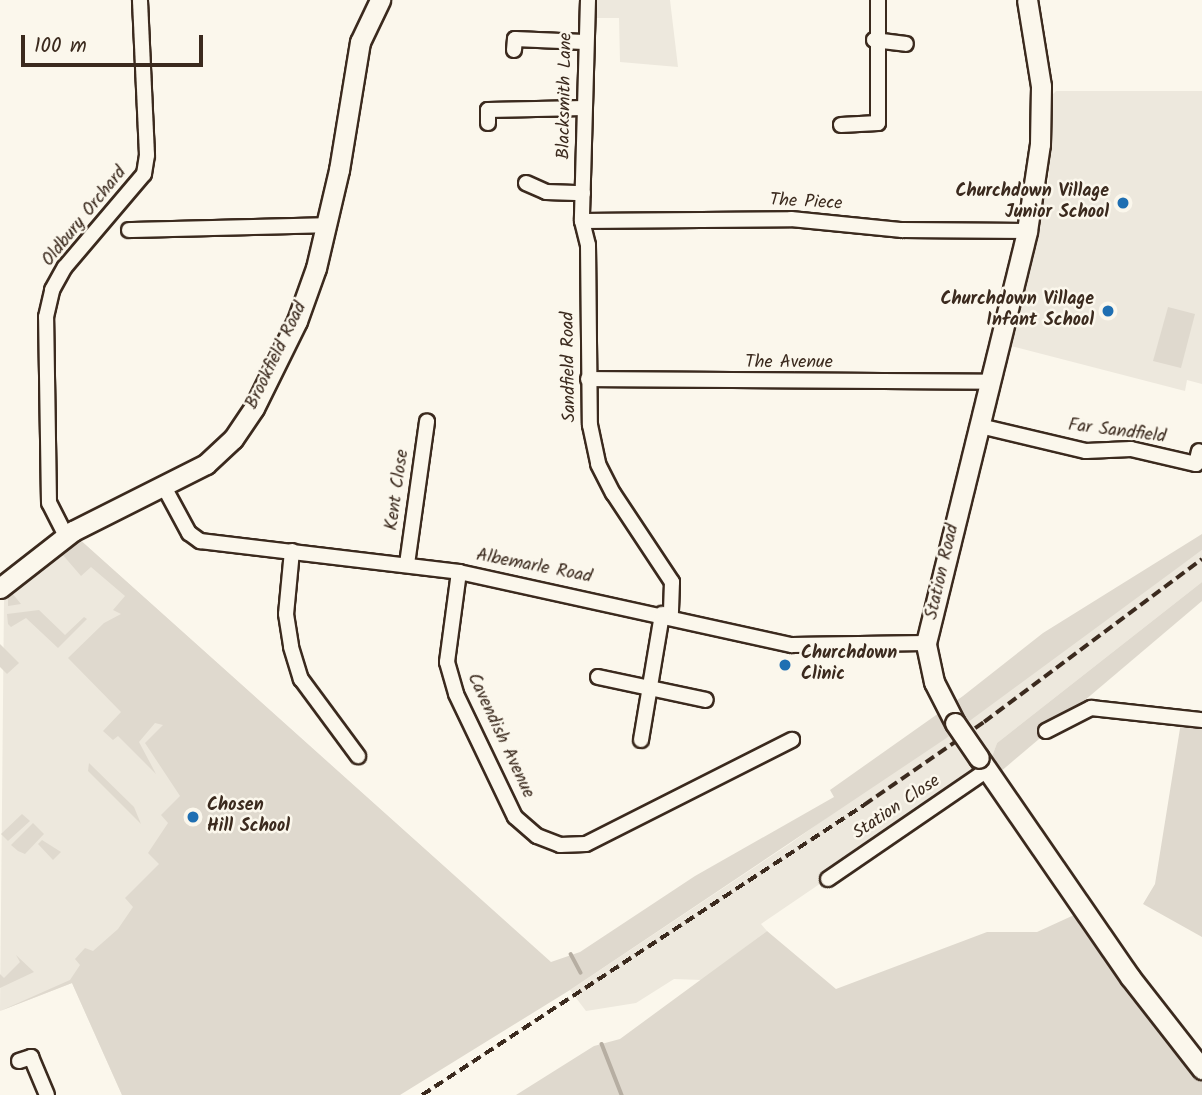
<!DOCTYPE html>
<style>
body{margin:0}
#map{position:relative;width:1202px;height:1095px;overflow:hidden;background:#fbf7ec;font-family:Kalam,sans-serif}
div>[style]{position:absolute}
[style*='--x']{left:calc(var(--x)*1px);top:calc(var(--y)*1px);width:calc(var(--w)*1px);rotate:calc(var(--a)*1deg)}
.built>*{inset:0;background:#ede8dd}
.green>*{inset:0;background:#dfd9ce}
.stream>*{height:3.5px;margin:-1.75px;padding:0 1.75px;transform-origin:1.75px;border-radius:1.75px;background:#b6aea2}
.roads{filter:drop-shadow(2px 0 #3b2a1e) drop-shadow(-2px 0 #3b2a1e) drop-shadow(0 2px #3b2a1e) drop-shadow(0 -2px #3b2a1e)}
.street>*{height:14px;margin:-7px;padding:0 7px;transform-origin:7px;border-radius:7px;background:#fbf7ec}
.secondary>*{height:19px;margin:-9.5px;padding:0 9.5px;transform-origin:9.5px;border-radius:9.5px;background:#fbf7ec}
.rail>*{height:3.5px;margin-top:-1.75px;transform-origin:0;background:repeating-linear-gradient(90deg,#3b2a1e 0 10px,transparent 0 15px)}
.bridges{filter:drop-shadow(2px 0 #3b2a1e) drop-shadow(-2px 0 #3b2a1e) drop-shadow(0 2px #3b2a1e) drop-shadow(0 -2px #3b2a1e)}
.secondary-bridge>*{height:19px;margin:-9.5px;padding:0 9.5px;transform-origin:9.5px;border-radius:9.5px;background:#fbf7ec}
.dots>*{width:19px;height:19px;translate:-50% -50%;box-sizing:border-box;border:4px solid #fbf7ec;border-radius:50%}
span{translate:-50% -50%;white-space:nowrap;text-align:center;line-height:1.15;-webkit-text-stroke:5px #fbf7ec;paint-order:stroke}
.street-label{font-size:18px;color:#3b2a1e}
.poi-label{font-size:18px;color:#3b2a1e;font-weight:700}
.right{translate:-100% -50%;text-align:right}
.left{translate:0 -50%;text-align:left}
.scale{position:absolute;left:21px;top:35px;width:182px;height:32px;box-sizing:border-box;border:4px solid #3b2a1e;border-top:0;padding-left:9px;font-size:21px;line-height:24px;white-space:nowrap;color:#3b2a1e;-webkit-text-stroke:5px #fbf7ec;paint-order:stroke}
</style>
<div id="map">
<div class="built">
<div style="clip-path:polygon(595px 0,670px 0,678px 67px,620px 62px,619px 18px,593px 18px)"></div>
<div style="clip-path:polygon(1056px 91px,1202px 91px,1202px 384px,1187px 380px,1185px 391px,1011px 346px,1049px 178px,1051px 96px)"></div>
<div style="clip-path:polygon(78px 538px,449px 871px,122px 1095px,72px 983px,0 1011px,4px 599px)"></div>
<div style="clip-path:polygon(1202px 550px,1202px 582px,997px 743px,987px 770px,761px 924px,767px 931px,702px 980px,674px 979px,636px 1003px,586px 1011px,570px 990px,791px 843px)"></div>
</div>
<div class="green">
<div style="clip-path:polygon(1168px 307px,1195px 314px,1181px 368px,1153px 361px)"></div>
<div style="clip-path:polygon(1202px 534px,1202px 550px,945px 739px,570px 990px,400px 1095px,122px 1095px,72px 983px,0 1011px,70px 980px,80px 965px,75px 959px,85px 948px,93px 951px,118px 929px,133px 907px,125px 898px,159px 864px,148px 853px,168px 823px,161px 815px,180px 796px,145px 743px,163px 725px,155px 723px,139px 742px,156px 774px,118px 736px,113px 740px,103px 731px,121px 712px,68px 658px,104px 623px,121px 614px,113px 610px,125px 596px,91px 567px,81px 576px,62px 554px,12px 593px,21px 604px,8px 606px,8px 593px,78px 538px,551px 962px,580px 952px,695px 876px,834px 797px,830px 790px,963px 696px,1043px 633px)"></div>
<div style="clip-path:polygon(1202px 582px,1202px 601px,993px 778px,987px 770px,997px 743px)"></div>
<div style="clip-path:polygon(39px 610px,65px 635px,84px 617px,87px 619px,58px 648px,26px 618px,11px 627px,8px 624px,7px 614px)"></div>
<div style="clip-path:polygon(0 644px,19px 663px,7px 674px,0 667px)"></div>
<div style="clip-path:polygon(1182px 716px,1202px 720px,1202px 937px,1143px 904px,1155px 884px)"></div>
<div style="clip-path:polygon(89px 763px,134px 807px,141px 824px,88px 771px)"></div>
<div style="clip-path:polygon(22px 814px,30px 821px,8px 841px,1px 834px)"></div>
<div style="clip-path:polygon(33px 823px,44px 834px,25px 854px,18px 851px,11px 845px)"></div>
<div style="clip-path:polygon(42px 840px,61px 852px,53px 860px,38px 844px)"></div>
<div style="clip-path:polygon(1085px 910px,1202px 1069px,1202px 1095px,516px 1095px,594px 1046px,620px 1039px,767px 931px,836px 989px,987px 932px,1037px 932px)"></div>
<div style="clip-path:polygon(16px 955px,34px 972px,0 988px,0 974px,4px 978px,20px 962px)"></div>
</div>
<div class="stream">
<div style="--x:571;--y:954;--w:21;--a:62"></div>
<div style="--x:602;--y:1044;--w:55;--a:68.6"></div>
</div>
<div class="roads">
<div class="street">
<div style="--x:588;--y:0;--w:221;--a:91.6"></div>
<div style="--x:582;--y:221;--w:25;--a:76"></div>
<div style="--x:588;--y:245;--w:180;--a:89.4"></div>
<div style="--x:590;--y:425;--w:40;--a:78"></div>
<div style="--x:598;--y:464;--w:33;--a:63"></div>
<div style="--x:613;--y:493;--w:107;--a:56.5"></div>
<div style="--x:672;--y:582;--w:34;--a:92"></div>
<div style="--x:874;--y:40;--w:32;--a:7"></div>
<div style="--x:514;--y:50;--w:11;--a:-85"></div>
<div style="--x:515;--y:39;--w:69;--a:2.5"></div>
<div style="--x:488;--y:123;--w:13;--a:-90"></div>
<div style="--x:488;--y:110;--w:96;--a:-1.2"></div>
<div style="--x:841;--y:125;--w:37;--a:-3"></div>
<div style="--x:878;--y:123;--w:123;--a:-90"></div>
<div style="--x:526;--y:183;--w:22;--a:24"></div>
<div style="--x:546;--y:192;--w:37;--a:2"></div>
<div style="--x:582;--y:221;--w:209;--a:-0.5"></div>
<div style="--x:791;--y:219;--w:112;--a:5.7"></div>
<div style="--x:902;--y:230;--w:125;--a:0.5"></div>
<div style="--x:129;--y:230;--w:198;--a:-1.4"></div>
<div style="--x:588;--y:379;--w:401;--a:0.4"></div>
<div style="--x:980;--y:426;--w:109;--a:13.3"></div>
<div style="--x:1086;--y:451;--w:45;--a:-2.5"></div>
<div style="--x:1131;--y:449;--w:67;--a:13"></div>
<div style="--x:1196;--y:464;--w:13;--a:-77"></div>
<div style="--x:163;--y:485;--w:55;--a:61.6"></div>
<div style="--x:189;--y:533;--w:14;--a:36"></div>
<div style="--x:200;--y:541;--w:261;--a:6.8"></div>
<div style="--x:459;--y:572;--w:341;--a:12.4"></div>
<div style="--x:792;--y:645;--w:134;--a:-0.9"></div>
<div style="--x:66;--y:536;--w:37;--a:-117"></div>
<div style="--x:49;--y:503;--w:186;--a:-90.9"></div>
<div style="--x:46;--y:317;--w:28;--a:-77"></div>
<div style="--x:52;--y:290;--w:26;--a:-61"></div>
<div style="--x:65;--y:267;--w:122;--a:-49.7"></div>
<div style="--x:144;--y:174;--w:19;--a:-81"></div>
<div style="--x:147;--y:155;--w:155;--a:-92.6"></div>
<div style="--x:292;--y:551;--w:63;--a:95.4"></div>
<div style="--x:286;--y:614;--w:33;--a:81"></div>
<div style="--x:291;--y:647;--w:34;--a:73"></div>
<div style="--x:301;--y:679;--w:96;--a:53.5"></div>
<div style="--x:407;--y:564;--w:144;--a:-82"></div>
<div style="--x:459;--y:572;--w:91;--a:97.6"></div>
<div style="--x:447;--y:662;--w:33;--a:74"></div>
<div style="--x:456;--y:694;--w:136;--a:64.4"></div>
<div style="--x:515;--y:817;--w:29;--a:41"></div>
<div style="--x:537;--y:836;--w:25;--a:21"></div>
<div style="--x:560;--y:845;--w:26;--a:-2"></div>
<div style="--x:586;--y:844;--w:231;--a:-26.8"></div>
<div style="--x:598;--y:677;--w:110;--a:12"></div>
<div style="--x:1046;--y:731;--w:51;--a:-27.1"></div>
<div style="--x:1091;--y:708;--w:112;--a:6.2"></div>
<div style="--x:641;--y:740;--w:128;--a:-80.5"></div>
<div style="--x:828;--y:879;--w:193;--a:-34.4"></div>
<div style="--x:19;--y:1061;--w:13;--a:-18"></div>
<div style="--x:31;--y:1057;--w:41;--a:67.2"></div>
</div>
<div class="secondary">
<div style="--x:0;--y:588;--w:93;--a:-38"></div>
<div style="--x:73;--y:531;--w:149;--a:-26.7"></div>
<div style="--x:206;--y:464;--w:37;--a:-43"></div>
<div style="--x:233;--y:439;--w:37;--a:-56"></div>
<div style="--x:254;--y:408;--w:97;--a:-63.7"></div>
<div style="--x:297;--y:321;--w:56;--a:-70.3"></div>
<div style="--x:316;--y:268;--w:101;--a:-76.8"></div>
<div style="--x:339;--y:170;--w:130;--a:-80.7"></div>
<div style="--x:360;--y:42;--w:47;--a:-64.5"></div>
<div style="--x:955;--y:723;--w:46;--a:-117.1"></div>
<div style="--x:934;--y:682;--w:40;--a:-102"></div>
<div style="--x:926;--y:643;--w:424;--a:-76.2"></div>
<div style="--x:1027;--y:231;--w:88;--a:-81.5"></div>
<div style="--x:1040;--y:144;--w:58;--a:-89"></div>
<div style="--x:1041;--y:86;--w:87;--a:-99.2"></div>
<div style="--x:979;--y:758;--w:266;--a:55.4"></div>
<div style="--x:1130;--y:977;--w:117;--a:52"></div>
</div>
</div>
<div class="rail">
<div style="--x:422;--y:1095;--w:529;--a:-33.27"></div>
<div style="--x:864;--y:805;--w:146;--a:-34.7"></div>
<div style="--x:984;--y:722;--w:272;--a:-36.8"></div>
</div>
<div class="bridges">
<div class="secondary-bridge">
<div style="--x:955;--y:723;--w:42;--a:55.6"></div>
</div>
</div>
<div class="dots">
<div style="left:1123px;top:203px;background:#1f6fb2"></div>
<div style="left:1108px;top:311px;background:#1f6fb2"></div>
<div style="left:785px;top:665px;background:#1f6fb2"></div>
<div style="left:193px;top:817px;background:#1f6fb2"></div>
</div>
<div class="street-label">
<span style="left:566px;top:96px;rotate:-89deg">Blacksmith Lane</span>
<span style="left:806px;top:203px;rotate:3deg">The Piece</span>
<span style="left:85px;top:217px;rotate:-51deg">Oldbury Orchard</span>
<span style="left:277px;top:356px;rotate:-64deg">Brookfield Road</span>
<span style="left:789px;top:363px">The Avenue</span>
<span style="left:570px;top:367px;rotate:-91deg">Sandfield Road</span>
<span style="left:1117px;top:432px;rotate:7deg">Far Sandfield</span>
<span style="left:398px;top:490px;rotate:-82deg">Kent Close</span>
<span style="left:534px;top:567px;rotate:11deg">Albemarle Road</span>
<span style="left:943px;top:572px;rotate:-77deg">Station Road</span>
<span style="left:500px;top:736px;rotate:65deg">Cavendish Avenue</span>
<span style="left:897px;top:808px;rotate:-34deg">Station Close</span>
</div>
<div class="poi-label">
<span class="right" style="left:1109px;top:203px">Churchdown Village<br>Junior School</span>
<span class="right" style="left:1094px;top:311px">Churchdown Village<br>Infant School</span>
<span class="left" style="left:801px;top:665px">Churchdown<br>Clinic</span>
<span class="left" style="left:207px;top:817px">Chosen<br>Hill School</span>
</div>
<div class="scale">100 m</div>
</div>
